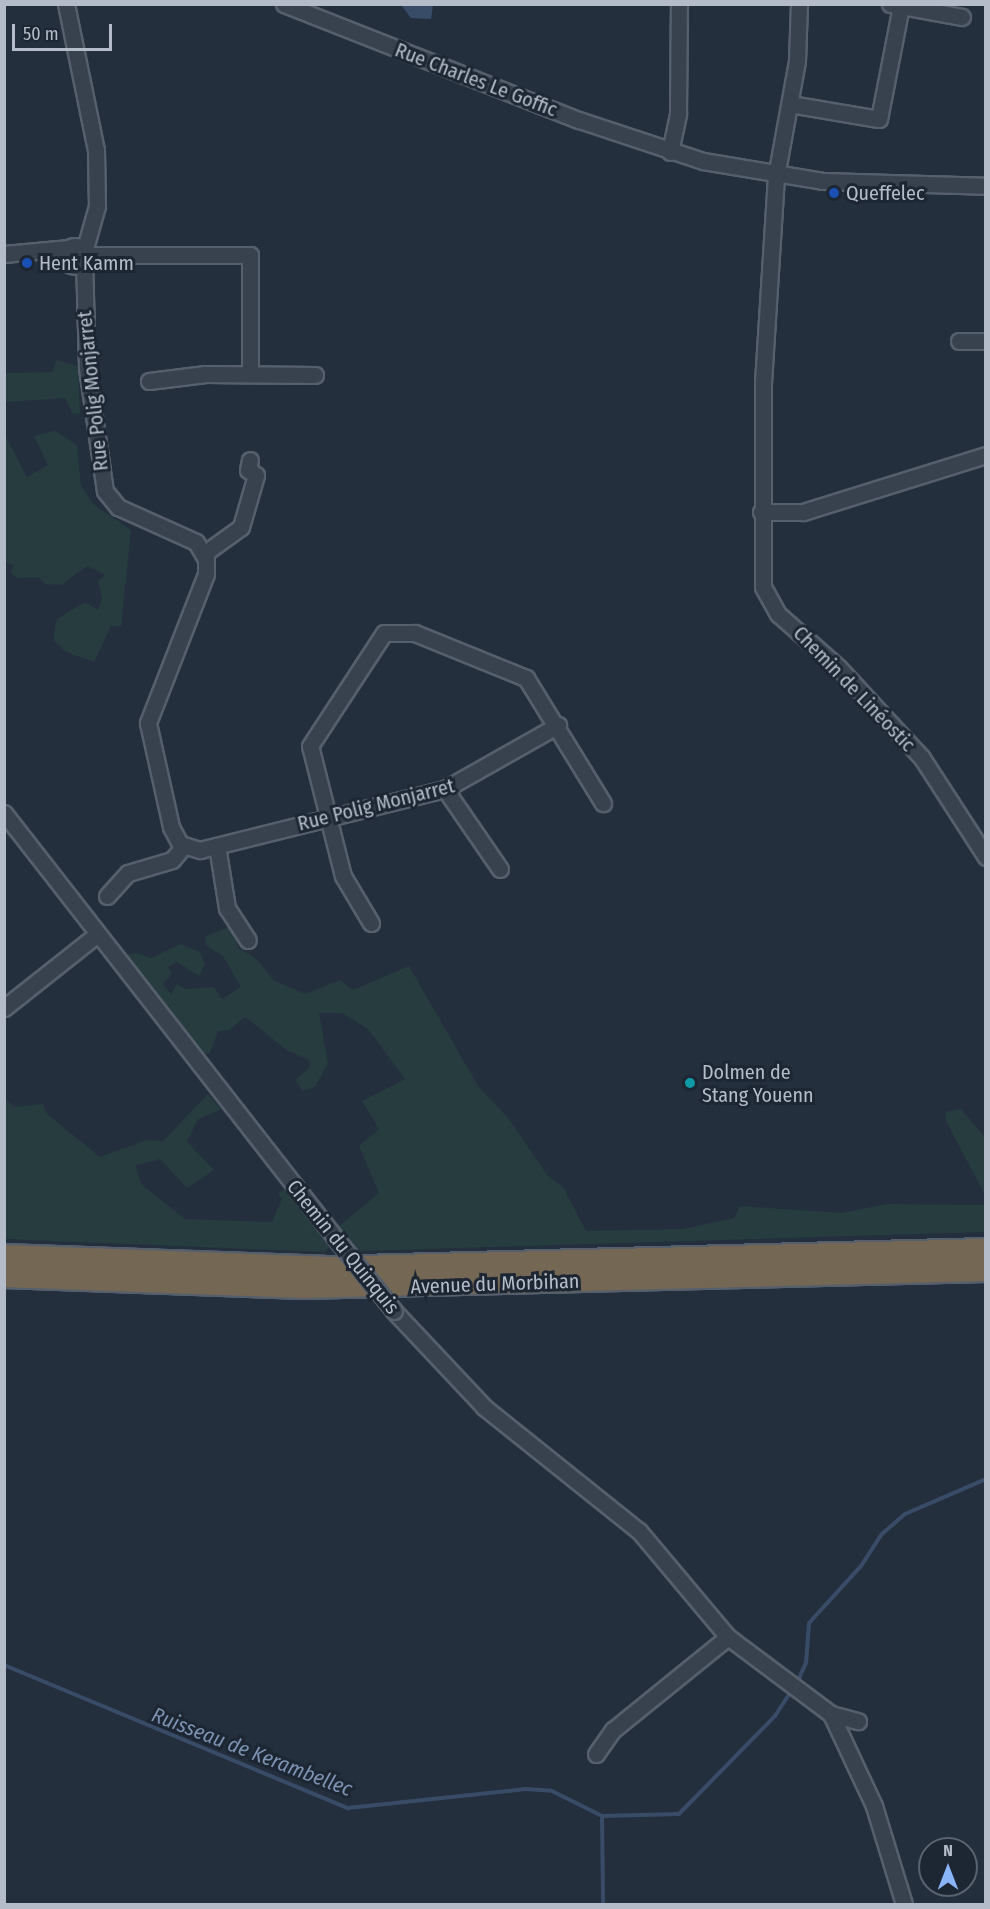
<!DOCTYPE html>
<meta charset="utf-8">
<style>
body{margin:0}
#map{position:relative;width:990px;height:1909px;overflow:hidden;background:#242f3e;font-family:"Fira Sans Condensed",sans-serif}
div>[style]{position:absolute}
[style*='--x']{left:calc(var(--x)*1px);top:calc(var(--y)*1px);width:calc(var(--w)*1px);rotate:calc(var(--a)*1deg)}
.green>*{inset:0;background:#263c3f}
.water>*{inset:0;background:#394c67}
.stream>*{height:4px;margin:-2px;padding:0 2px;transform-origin:2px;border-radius:2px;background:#394c67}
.roads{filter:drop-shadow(2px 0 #565f6c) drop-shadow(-2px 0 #565f6c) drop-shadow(0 2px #565f6c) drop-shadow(0 -2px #565f6c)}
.minor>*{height:15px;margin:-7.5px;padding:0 7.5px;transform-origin:7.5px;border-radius:7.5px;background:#38414e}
.minor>.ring{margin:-7.5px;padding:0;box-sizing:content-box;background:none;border:15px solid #38414e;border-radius:50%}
.highway>*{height:22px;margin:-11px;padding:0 11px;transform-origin:11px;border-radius:11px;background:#746855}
.bridges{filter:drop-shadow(2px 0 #565f6c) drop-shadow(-2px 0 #565f6c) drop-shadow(0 2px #565f6c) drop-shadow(0 -2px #565f6c)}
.minor-bridge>*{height:15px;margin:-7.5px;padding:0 7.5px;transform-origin:7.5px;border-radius:7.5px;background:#38414e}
.dots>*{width:16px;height:16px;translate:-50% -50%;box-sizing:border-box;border:3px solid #1d2633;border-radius:50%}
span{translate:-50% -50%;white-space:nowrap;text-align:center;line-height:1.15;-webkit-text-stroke:6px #1d2633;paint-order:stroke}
.street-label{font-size:20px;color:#b4bcc9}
.poi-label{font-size:20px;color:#b4bcc9}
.left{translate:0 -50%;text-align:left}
.water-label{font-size:21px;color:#7c92b1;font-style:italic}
.frame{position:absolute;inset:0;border:6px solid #b4bcc9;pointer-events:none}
.north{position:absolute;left:918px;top:1837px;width:60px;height:60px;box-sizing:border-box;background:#1d2633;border:2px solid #59626f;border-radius:50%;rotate:0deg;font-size:16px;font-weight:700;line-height:24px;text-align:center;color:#b4bcc9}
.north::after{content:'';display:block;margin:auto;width:21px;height:27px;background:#8ab4f8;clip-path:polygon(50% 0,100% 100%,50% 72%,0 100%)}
.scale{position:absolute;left:12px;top:24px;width:100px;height:27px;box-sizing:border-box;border:3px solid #b4bcc9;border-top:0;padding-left:8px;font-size:18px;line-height:21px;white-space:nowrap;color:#b4bcc9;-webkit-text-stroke:4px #1d2633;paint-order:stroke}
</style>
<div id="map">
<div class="green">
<div style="clip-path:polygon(56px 360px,78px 366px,80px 413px,73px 414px,65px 398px,5px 402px,5px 373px,53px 372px)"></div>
<div style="clip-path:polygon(55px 431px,77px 445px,81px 486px,94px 505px,131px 530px,121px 626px,111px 626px,94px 662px,66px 652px,54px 641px,55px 627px,57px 619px,85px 602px,98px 610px,102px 599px,98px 581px,105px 575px,87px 566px,61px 585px,45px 584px,38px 577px,17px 578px,11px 573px,13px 565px,5px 562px,5px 435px,27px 477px,48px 465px,34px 436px)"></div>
<div style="clip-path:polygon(229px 927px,239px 948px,258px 960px,273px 980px,305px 994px,340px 980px,353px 990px,409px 966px,478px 1086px,508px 1118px,548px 1176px,563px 1187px,586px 1231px,683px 1229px,734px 1218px,740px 1206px,842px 1213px,887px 1204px,985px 1205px,985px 1232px,358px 1251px,338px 1227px,379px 1193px,359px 1146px,379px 1129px,362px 1101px,405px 1079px,368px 1029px,342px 1013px,319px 1013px,328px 1063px,315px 1087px,303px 1091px,295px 1080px,310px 1067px,309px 1060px,288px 1051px,245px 1017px,229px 1030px,218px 1031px,210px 1053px,199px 1055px,122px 956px,136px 953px,151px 958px,181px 944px,200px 952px,205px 964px,199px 976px,177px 962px,168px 967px,172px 974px,163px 984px,171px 994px,177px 984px,185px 989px,214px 987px,222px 999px,241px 987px,223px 956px,205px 945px,206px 936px)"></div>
<div style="clip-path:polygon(208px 1094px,221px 1109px,197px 1120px,187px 1142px,214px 1170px,187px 1188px,160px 1159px,135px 1166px,142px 1185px,185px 1219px,272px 1222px,282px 1199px,278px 1193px,288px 1187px,323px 1240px,332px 1244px,325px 1252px,5px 1239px,4px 1098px,14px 1107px,43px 1104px,47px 1114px,100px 1157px,147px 1140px,163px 1141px)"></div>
<div style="clip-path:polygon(961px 1109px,985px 1137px,985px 1195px,946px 1121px,946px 1112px)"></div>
</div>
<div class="water">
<div style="clip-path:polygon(401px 5px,433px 5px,431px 19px,411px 18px)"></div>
</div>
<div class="stream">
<div style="--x:4;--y:1665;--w:373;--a:22.6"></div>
<div style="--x:348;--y:1808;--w:179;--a:-6.1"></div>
<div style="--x:526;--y:1789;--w:26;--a:4"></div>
<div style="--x:552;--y:1791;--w:56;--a:26.6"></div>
<div style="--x:602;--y:1816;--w:77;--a:-1.5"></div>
<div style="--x:679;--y:1814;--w:137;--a:-45.6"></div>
<div style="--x:775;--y:1716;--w:30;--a:-57"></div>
<div style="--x:796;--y:1685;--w:24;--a:-66"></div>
<div style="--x:806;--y:1663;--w:40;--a:-85.7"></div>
<div style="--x:809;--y:1623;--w:77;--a:-47.6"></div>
<div style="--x:861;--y:1566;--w:38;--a:-57"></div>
<div style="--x:882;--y:1534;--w:30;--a:-41"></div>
<div style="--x:905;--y:1514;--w:88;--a:-23.4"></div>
<div style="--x:602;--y:1816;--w:88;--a:89.3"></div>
</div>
<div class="roads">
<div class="minor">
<div style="--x:66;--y:4;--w:149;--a:78.4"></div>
<div style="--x:96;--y:150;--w:56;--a:89"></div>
<div style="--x:97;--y:206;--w:48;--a:105.8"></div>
<div style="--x:284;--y:4;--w:317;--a:21.5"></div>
<div style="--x:579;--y:120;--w:131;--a:18.3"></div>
<div style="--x:703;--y:161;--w:121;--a:9.5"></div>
<div style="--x:822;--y:181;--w:164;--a:1.7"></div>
<div style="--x:799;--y:4;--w:57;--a:92"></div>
<div style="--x:797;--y:61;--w:117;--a:100.3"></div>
<div style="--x:776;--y:176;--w:206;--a:93.6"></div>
<div style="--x:763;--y:382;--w:205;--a:90"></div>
<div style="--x:763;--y:587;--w:31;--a:61"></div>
<div style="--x:778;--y:614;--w:81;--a:41.5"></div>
<div style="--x:839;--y:668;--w:122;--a:47.3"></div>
<div style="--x:922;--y:758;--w:118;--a:57.1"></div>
<div style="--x:890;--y:4;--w:73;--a:10.2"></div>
<div style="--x:790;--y:104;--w:90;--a:9.6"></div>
<div style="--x:879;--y:119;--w:115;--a:-79"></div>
<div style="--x:670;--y:152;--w:40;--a:-78"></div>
<div style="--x:678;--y:113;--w:109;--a:-89.5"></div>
<div class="ring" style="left:65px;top:246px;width:5px;height:5px"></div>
<div style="--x:4;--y:254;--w:65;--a:-5.3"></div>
<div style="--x:84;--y:255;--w:166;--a:0"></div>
<div style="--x:250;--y:255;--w:119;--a:90"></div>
<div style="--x:84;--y:259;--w:109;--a:88.4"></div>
<div style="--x:87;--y:368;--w:124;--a:81.7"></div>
<div style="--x:105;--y:491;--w:21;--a:51"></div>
<div style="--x:118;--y:507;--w:85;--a:24.2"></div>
<div style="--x:196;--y:542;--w:20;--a:60"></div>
<div style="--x:206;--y:559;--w:15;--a:90"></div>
<div style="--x:206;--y:574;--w:160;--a:111.3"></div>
<div style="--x:148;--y:723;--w:107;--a:77.5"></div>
<div style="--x:171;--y:827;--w:19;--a:62"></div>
<div style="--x:180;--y:844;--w:21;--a:17"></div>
<div style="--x:200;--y:850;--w:252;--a:-14"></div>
<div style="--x:445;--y:789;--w:130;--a:-29.5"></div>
<div style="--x:959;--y:341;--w:27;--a:0"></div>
<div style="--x:149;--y:381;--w:57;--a:-7"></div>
<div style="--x:206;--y:374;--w:109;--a:0.5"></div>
<div style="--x:761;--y:512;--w:42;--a:0"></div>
<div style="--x:803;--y:512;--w:192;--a:-17.3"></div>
<div style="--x:205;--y:553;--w:44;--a:-35.8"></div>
<div style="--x:241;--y:527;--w:54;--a:-73.9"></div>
<div style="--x:256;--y:475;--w:9;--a:-148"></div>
<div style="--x:248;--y:470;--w:10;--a:-79"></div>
<div style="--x:445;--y:789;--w:97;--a:55.5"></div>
<div style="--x:4;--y:813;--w:541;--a:52.05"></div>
<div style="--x:217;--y:846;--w:63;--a:80.8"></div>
<div style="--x:227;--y:908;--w:38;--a:57"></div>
<div style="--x:107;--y:896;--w:31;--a:-48"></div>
<div style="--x:128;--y:873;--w:46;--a:-16.5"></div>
<div style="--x:172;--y:860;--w:17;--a:-50"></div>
<div style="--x:371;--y:923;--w:55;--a:-120.8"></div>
<div style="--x:343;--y:876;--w:134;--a:-104.2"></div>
<div style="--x:310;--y:746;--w:135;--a:-56.8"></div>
<div style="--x:384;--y:633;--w:31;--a:0"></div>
<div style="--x:415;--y:633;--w:120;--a:22.1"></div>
<div style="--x:526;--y:678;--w:147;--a:58.4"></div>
<div style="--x:4;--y:1008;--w:117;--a:-38.4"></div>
<div style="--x:394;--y:1311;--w:132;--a:46.8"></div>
<div style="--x:484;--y:1407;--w:198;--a:38.7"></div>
<div style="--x:639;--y:1531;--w:138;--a:50"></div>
<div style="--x:728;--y:1637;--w:129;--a:36.8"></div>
<div style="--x:831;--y:1714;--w:102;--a:64.9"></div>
<div style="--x:874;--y:1806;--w:102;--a:73"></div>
<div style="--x:831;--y:1714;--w:28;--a:15"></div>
<div style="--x:596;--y:1754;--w:29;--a:-55"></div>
<div style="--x:613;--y:1730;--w:148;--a:-39"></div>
</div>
<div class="highway">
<div style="--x:4;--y:1256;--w:320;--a:2.1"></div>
<div style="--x:324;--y:1268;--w:662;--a:-1.56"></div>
<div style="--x:4;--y:1276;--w:299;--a:2.1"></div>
<div style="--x:303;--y:1287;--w:683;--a:-1.43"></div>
</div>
</div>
<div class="bridges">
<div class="minor-bridge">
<div style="--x:337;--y:1240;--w:91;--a:51.2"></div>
</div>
</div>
<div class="dots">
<div style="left:834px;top:193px;background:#1a4fb4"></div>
<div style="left:27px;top:263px;background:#1a4fb4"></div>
<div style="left:690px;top:1083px;background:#0f9aa8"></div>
</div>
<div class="street-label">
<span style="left:476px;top:80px;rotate:21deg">Rue Charles Le Goffic</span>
<span style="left:93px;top:391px;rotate:-96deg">Rue Polig Monjarret</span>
<span style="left:854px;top:689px;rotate:46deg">Chemin de Linéostic</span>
<span style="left:376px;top:805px;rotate:-14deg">Rue Polig Monjarret</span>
<span style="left:343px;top:1247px;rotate:51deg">Chemin du Quinquis</span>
<span style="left:495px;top:1284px;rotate:-2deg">Avenue du Morbihan</span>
</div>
<div class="poi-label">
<span class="left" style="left:846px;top:193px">Queffelec</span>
<span class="left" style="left:39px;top:263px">Hent Kamm</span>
<span class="left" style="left:702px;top:1084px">Dolmen de<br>Stang Youenn</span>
</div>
<div class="water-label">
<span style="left:252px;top:1752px;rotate:21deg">Ruisseau de Kerambellec</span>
</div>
<div class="frame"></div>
<div class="north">N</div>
<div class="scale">50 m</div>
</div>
